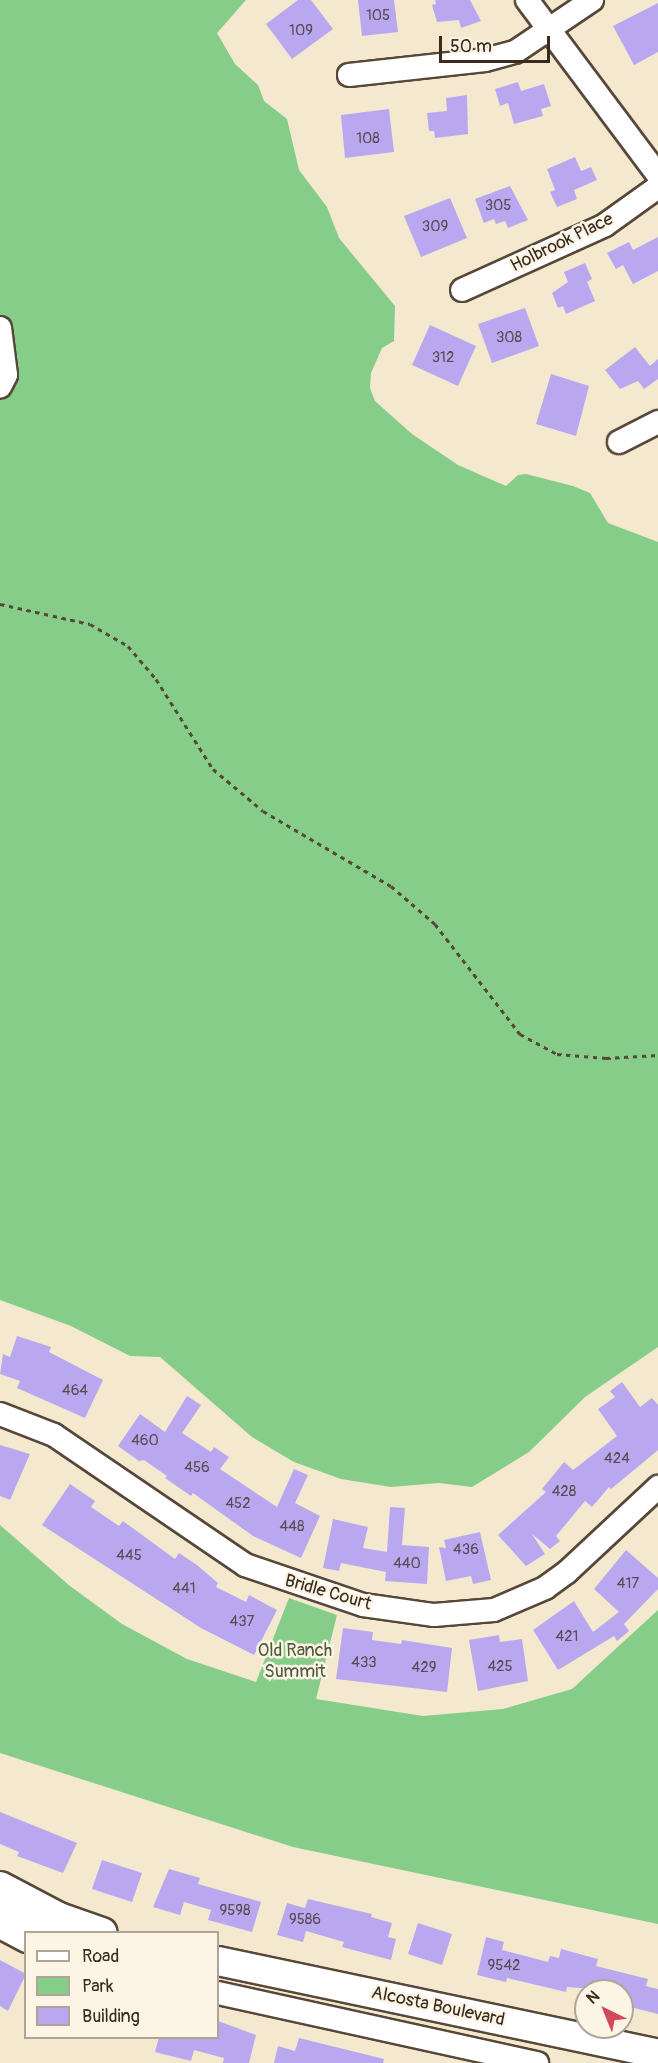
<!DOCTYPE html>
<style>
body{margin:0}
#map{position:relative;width:658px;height:2063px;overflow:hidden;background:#f4e9cf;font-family:Pangolin,sans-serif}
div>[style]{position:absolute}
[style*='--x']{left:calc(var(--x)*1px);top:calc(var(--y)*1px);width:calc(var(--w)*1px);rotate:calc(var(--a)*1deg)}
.green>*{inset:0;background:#85cd89}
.building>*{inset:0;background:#b9a8f0}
.path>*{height:3px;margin-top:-1.5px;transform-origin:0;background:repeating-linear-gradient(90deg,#574739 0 4.5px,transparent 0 9px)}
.roads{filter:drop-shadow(2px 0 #574739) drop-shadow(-2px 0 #574739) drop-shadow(0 2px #574739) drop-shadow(0 -2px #574739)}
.minor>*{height:22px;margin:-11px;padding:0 11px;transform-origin:11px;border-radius:11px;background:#fff}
.major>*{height:28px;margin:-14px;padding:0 14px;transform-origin:14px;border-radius:14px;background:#fff}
span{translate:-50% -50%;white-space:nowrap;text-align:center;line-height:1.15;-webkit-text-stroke:5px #fcf5e5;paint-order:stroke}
.number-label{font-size:15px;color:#5a4a52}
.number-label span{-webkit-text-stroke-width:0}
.street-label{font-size:18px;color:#3b2a1e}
.park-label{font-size:18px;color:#515b3e}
.legend{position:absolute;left:24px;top:1931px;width:195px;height:108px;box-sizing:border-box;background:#fcf5e5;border:2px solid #afa495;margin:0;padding:8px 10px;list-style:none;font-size:18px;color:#3b2a1e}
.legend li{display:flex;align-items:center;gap:12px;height:30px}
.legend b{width:30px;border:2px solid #afa495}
.north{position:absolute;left:574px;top:1979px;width:60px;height:60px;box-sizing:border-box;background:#fcf5e5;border:2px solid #afa495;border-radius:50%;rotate:317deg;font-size:16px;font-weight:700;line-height:24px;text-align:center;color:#3b2a1e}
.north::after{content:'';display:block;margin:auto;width:21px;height:27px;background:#d1495b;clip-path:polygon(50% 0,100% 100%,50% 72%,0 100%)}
.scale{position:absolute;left:439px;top:36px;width:111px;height:27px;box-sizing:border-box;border:3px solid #3b2a1e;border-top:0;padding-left:8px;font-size:18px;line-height:21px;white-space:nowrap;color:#3b2a1e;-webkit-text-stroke:4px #fcf5e5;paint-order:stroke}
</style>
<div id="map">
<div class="green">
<div style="clip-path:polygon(0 0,246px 0,217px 33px,235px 64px,258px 85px,264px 101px,287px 119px,299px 170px,327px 207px,339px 238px,395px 306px,394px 341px,382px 348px,371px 373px,370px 388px,375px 401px,412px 434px,458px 465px,506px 486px,518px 475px,526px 474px,573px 486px,590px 493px,608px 523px,658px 542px,658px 1347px,585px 1397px,529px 1452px,472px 1487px,439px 1483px,391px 1487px,341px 1479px,294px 1462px,252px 1437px,160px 1357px,130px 1356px,71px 1326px,0 1300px)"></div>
<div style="clip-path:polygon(0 1525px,70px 1586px,122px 1624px,187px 1659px,256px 1682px,289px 1598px,337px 1615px,316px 1699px,423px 1716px,503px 1709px,572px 1689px,658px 1610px,658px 1924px,293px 1847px,0 1753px)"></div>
</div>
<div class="building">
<div style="clip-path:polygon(298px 0,311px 0,333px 29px,292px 59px,266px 24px)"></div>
<div style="clip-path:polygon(358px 0,394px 0,398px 32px,362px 36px)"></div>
<div style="clip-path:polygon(435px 0,470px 0,481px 21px,461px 28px,459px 20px,437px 22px,432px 5px,436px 4px)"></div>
<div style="clip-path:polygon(658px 3px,658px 52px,634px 65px,613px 26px)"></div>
<div style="clip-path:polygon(518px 82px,521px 91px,544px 84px,551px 106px,541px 109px,543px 116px,514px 124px,508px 103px,500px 106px,495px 89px)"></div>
<div style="clip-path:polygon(467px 95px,468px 134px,435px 138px,434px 131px,429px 131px,427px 113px,447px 111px,446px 98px)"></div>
<div style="clip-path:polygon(389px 109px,394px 152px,345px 158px,341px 115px)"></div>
<div style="clip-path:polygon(575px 157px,581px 171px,591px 167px,597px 180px,574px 190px,577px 199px,557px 207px,550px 192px,555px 190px,547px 169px)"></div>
<div style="clip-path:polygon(510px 186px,528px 220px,508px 228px,505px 221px,496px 224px,494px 219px,484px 223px,475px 199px)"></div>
<div style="clip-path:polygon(450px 198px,467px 238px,421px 257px,404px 216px)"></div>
<div style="clip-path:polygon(658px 237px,658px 271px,633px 284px,623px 265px,616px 269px,607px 253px,629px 242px,633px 250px)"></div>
<div style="clip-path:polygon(585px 263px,592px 279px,587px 282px,595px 301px,566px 314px,563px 306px,558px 308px,552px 293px,568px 282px,564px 272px)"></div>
<div style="clip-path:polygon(525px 308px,539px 346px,492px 363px,478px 324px)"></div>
<div style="clip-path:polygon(430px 325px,476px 346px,458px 386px,412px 365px)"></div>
<div style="clip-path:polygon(635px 347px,650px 366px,658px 359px,658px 379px,644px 389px,638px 381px,620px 389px,605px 370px)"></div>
<div style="clip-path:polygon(551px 374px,589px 386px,576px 436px,536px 424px)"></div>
<div style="clip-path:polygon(17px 1336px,51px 1347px,49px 1352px,103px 1380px,85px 1418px,17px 1388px,20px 1381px,0 1374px,3px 1354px,10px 1357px)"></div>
<div style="clip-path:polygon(622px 1382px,640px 1407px,652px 1398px,658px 1405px,658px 1450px,611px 1489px,609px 1487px,592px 1507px,585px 1501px,556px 1536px,560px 1541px,550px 1549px,532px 1534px,545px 1554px,526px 1566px,498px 1535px,546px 1492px,542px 1489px,564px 1462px,573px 1470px,617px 1436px,598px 1409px,615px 1397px,610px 1391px)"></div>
<div style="clip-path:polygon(187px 1396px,201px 1405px,182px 1433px,211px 1452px,214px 1447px,229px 1457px,220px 1469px,277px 1507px,294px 1469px,308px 1475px,295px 1503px,320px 1516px,301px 1558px,253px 1536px,193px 1493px,191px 1496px,165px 1478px,167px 1476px,144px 1460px,139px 1461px,118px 1446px,140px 1414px,165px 1432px)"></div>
<div style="clip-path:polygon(0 1445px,30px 1454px,10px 1500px,0 1496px)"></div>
<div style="clip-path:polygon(70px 1484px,95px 1501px,91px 1507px,119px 1526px,123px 1521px,175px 1559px,179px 1553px,197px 1565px,218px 1583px,216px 1587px,246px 1602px,249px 1595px,277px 1610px,254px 1655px,201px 1628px,42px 1525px)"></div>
<div style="clip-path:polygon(390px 1507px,405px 1508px,402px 1545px,429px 1547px,427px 1584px,385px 1581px,386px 1572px,341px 1563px,339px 1571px,323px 1568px,333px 1519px,368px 1527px,363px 1548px,387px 1552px)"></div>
<div style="clip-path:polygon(480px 1532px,491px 1580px,473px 1584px,471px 1576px,446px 1581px,439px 1547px,446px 1548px,444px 1540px)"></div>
<div style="clip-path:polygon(626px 1550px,658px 1578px,658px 1589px,624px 1624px,629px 1631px,617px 1641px,614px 1636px,558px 1670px,533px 1630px,574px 1601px,593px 1632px,619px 1612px,594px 1589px)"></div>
<div style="clip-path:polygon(343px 1628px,373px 1632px,372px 1640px,401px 1644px,402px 1640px,452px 1648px,447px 1692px,336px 1679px)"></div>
<div style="clip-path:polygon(499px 1635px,500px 1642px,522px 1639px,528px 1681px,478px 1691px,469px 1640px)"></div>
<div style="clip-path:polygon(0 1812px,77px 1843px,63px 1873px,17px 1856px,19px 1852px,0 1844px)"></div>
<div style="clip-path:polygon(102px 1860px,142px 1873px,132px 1902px,92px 1889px)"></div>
<div style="clip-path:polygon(169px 1869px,200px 1878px,198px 1884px,261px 1902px,252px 1932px,208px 1920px,211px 1910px,184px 1902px,180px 1915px,153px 1907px)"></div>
<div style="clip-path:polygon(308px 1899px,372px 1914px,371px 1917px,392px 1923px,388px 1937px,396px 1939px,391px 1960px,342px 1947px,344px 1942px,306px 1931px,303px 1942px,277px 1935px,287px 1903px,305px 1908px)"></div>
<div style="clip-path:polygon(418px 1923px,452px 1934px,442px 1965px,408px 1954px)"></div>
<div style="clip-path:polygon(486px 1937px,504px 1942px,502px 1950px,548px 1962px,550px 1956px,559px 1958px,561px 1949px,598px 1959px,596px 1966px,648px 1979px,646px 1986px,658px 1989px,658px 2014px,622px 2005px,622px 1991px,567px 1987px,566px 1992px,507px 1978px,506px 1982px,477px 1975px)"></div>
<div style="clip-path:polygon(0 1960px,26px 1974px,8px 2011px,0 2006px)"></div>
<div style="clip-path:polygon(218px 2021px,256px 2035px,249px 2063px,223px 2063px,224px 2058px,194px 2050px,191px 2061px,155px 2052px,159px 2037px,218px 2037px)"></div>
<div style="clip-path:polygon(299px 2038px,384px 2059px,383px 2063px,274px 2063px,278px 2046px,295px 2051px)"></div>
</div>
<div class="path">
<div style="--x:0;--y:604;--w:92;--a:12.5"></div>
<div style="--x:90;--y:624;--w:44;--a:30.1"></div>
<div style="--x:128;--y:646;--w:43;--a:49.7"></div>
<div style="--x:156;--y:679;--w:107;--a:57.7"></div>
<div style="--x:213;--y:769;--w:65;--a:40"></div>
<div style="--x:263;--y:811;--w:148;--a:30.4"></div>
<div style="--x:391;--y:886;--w:58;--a:40.8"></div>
<div style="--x:435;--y:924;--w:139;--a:52.3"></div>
<div style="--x:520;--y:1034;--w:42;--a:28.4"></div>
<div style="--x:557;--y:1054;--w:49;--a:4.7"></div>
<div style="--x:606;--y:1058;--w:52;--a:-3.3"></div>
</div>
<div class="roads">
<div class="minor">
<div style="--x:527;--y:0;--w:219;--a:53.2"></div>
<div style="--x:349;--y:75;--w:137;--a:-6.3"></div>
<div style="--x:485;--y:60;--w:31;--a:-15"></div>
<div style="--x:515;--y:52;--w:93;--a:-34"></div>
<div style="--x:462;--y:290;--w:157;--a:-24.4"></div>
<div style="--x:605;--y:225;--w:65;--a:-35.6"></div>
<div style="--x:0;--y:328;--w:47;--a:82.7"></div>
<div style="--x:6;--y:375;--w:13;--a:117"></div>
<div style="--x:619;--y:442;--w:44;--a:-27.1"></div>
<div style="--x:0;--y:1414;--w:58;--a:21.3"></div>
<div style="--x:54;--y:1435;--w:231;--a:34.2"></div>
<div style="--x:245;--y:1565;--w:125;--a:18.7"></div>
<div style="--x:363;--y:1605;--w:72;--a:8"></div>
<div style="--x:434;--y:1615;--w:60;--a:-4.8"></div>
<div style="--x:494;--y:1610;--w:56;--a:-23.3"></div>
<div style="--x:545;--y:1588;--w:27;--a:-36"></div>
<div style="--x:567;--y:1572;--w:125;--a:-43"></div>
<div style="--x:0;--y:1927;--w:30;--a:28"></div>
<div style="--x:218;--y:1993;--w:327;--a:12.4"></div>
</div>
<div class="major">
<div style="--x:0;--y:1886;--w:67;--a:27.7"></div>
<div style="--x:59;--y:1917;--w:46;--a:19.2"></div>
<div style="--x:0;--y:1909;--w:53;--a:25.6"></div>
<div style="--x:218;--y:1961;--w:450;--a:11.9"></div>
</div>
</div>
<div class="number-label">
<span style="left:378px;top:16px">105</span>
<span style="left:301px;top:31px">109</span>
<span style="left:368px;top:139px">108</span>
<span style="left:498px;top:206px">305</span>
<span style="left:435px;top:227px">309</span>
<span style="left:509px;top:338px">308</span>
<span style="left:443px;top:358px">312</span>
<span style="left:75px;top:1391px">464</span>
<span style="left:145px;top:1441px">460</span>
<span style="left:617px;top:1459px">424</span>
<span style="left:197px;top:1468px">456</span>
<span style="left:564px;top:1492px">428</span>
<span style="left:238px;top:1504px">452</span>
<span style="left:292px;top:1527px">448</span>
<span style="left:466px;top:1550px">436</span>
<span style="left:129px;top:1556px">445</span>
<span style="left:407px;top:1564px">440</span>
<span style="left:628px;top:1584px">417</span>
<span style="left:184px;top:1589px">441</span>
<span style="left:242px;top:1622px">437</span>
<span style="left:567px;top:1637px">421</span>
<span style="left:364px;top:1663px">433</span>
<span style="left:500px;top:1667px">425</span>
<span style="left:424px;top:1668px">429</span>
<span style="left:235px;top:1911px">9598</span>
<span style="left:305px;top:1920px">9586</span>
<span style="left:504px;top:1966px">9542</span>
</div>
<div class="street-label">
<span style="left:562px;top:243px;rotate:-26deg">Holbrook Place</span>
<span style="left:328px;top:1593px;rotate:16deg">Bridle Court</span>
<span style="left:438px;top:2007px;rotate:12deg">Alcosta Boulevard</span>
</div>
<div class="park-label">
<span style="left:295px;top:1662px">Old Ranch<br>Summit</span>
</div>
<ul class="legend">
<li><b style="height:8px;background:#fff"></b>Road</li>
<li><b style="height:16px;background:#85cd89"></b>Park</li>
<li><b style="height:16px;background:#b9a8f0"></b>Building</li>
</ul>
<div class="north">N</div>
<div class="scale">50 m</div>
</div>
